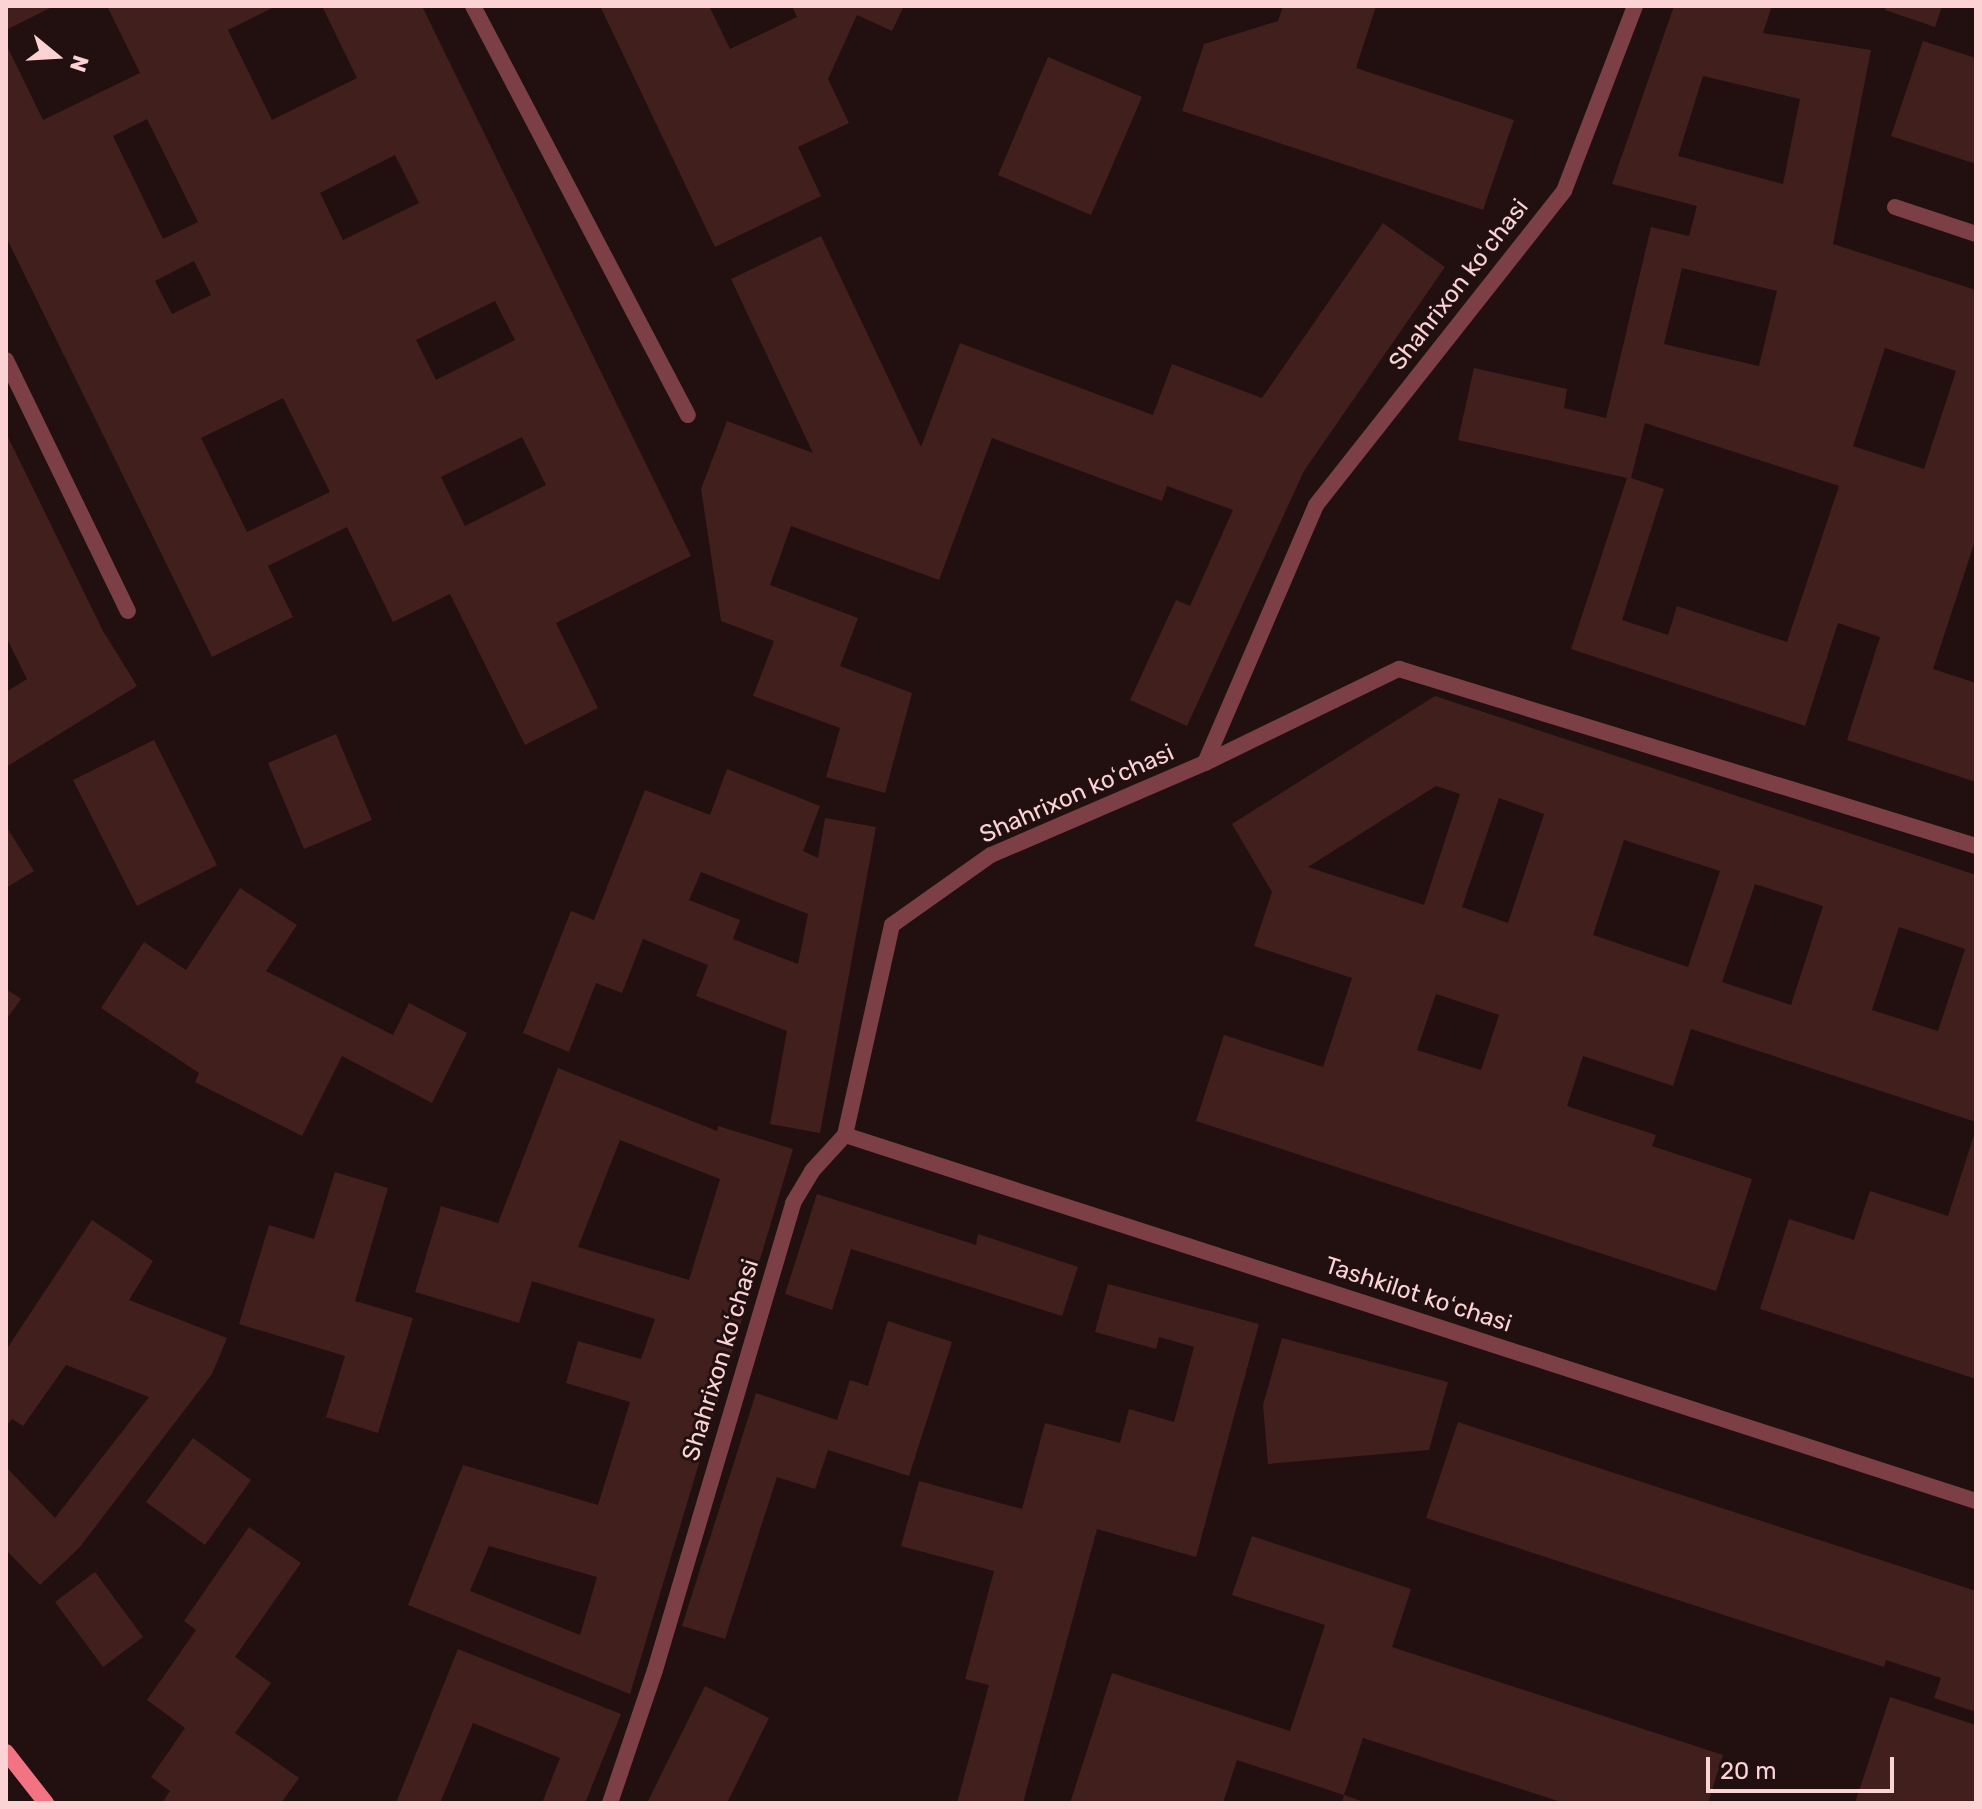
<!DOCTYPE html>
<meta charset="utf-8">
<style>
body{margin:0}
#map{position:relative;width:1982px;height:1809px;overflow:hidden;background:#21100f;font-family:Rubik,sans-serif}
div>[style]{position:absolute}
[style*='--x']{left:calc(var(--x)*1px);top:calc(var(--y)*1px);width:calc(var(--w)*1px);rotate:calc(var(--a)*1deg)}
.building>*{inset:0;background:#401f1d}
.lane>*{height:16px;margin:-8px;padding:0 8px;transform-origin:8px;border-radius:8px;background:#7c3f45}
.street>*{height:16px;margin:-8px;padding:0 8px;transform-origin:8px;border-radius:8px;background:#7c3f45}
.secondary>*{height:16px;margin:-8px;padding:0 8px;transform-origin:8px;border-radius:8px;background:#f27382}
span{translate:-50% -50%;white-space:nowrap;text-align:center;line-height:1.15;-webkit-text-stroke:6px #21100f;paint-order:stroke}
.street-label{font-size:24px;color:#fbd3d4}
.frame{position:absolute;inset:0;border:8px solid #fbd3d4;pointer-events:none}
.north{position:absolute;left:16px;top:16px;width:80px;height:80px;-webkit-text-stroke:6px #21100f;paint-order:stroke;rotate:108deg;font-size:22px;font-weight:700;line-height:32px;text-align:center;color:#fbd3d4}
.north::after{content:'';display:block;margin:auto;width:28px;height:36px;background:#fbd3d4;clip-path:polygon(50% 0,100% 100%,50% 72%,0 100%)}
.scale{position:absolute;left:1706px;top:1757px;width:188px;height:36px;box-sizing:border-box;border:4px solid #fbd3d4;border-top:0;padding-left:10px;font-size:24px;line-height:28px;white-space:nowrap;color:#fbd3d4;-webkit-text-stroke:6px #21100f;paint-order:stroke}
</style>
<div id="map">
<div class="building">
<div style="clip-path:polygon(6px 6px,54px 6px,6px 30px)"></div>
<div style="clip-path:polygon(evenodd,107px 6px,276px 6px,228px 30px,272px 120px,357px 78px,322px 6px,422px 6px,691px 556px,556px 623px,598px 708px,525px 745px,450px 594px,393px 622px,347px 527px,268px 566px,293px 617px,212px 657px,6px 237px,6px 44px,43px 120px,140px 73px,107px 6px,147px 119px,198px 222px,163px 239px,113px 136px,147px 119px,107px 6px,395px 155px,419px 203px,343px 240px,320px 193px,395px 155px,107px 6px,194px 261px,211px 295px,172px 314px,155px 281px,194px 261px,107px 6px,495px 301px,515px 340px,436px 380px,416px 340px,495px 301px,107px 6px,283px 398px,330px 492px,247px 532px,201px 438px,283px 398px,107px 6px,522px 437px,546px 485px,465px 526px,441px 477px,522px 437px)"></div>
<div style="clip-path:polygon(600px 6px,709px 6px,730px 49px,797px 17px,792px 6px,904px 6px,892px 31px,857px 15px,828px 79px,849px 123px,798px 147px,821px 196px,715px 247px)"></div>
<div style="clip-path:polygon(1283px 6px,1376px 6px,1356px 68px,1514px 120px,1483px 210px,1182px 111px,1204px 44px,1278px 21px)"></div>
<div style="clip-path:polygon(evenodd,1674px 6px,1772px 6px,1763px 33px,1871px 50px,1833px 244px,1976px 290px,1976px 538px,1933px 669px,1976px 683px,1976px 782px,1847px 740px,1880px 637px,1838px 623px,1805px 726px,1571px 649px,1627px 478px,1458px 440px,1474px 368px,1567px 389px,1564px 408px,1606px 418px,1651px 227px,1689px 236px,1697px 206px,1612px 184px,1674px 6px,1703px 76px,1800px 99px,1783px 184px,1678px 156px,1703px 76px,1674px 6px,1682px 268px,1777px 291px,1759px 366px,1664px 344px,1682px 268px,1674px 6px,1885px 348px,1956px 371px,1924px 469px,1853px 446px,1885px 348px,1674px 6px,1645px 423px,1839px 486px,1787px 642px,1677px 606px,1668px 635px,1622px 620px,1664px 489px,1631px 478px,1645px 423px)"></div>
<div style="clip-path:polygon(1886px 6px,1942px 6px,1935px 27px,1885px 10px)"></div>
<div style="clip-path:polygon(1923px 41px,1976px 58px,1976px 164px,1891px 136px)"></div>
<div style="clip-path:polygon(1048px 57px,1142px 97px,1091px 215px,998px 175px)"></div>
<div style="clip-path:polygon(1383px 223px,1445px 267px,1304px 471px,1187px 726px,1130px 700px,1176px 600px,1190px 606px,1233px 510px,1167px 486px,1162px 501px,992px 438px,939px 580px,791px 526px,770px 585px,858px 618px,840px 666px,912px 693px,885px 793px,826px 777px,840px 728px,753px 696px,774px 641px,721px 621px,701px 489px,727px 421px,813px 453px,731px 279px,821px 236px,921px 447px,960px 343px,1153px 415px,1172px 364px,1262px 398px)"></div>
<div style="clip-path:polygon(6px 433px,103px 631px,137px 686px,6px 767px,6px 692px,27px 679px,6px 637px)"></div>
<div style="clip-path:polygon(evenodd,1435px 696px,1976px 875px,1976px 1122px,1691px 1029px,1673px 1086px,1583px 1056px,1567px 1106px,1656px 1135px,1652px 1146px,1752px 1179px,1716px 1291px,1196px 1121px,1224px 1035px,1323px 1067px,1352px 978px,1254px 946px,1272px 892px,1232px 824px,1435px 696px,1436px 786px,1460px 794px,1424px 905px,1308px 867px,1436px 786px,1435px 696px,1499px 798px,1544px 814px,1508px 923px,1462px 907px,1499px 798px,1435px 696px,1624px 840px,1720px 871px,1688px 967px,1593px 935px,1624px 840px,1435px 696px,1755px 884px,1823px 906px,1791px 1005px,1722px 982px,1755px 884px,1435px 696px,1899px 927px,1965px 949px,1938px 1031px,1872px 1010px,1899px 927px,1435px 696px,1436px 994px,1499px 1015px,1481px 1070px,1417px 1050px,1436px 994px)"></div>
<div style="clip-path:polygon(336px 734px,372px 820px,304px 849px,268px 763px)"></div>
<div style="clip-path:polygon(154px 740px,217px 865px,137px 906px,73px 780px)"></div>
<div style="clip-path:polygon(evenodd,727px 769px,820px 806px,803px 851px,818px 858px,825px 818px,876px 827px,820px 1133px,770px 1124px,787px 1031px,696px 996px,708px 965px,643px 939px,622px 993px,596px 983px,569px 1052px,523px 1033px,571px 911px,594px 920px,645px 790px,710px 815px,727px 769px,701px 872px,808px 914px,798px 964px,733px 939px,740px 920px,689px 900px,701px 872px)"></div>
<div style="clip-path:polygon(6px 826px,34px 871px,6px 888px)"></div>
<div style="clip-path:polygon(240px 888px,297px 925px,266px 971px,393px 1035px,409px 1003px,467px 1033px,432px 1103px,342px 1056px,302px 1136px,195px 1082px,199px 1073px,101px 1008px,144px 942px,186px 970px)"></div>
<div style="clip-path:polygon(6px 989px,21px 999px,6px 1020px)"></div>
<div style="clip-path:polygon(evenodd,558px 1068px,717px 1131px,718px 1126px,793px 1149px,630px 1694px,408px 1605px,463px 1465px,598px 1505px,630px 1402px,566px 1383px,578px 1341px,641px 1359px,655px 1319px,532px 1281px,519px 1323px,415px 1292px,441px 1206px,498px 1223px,558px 1068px,620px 1140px,720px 1179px,689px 1280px,578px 1247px,620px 1140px,558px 1068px,489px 1546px,597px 1577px,580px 1635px,470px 1591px,489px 1546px)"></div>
<div style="clip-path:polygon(1975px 1132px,1976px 1379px,1760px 1309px,1789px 1219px,1854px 1240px,1870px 1191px,1948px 1216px)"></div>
<div style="clip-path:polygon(335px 1172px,388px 1188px,355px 1301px,413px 1318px,378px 1433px,326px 1417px,345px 1356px,239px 1324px,269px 1225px,314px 1239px)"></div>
<div style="clip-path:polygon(817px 1194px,976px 1245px,978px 1234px,1078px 1267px,1062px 1316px,851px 1249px,832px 1310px,785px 1294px)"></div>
<div style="clip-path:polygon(92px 1220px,153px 1261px,129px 1300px,227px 1338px,212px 1374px,79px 1548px,40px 1585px,6px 1550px,6px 1467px,55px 1518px,149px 1397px,66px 1365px,23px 1426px,12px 1419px,6px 1426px,6px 1350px)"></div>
<div style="clip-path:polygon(1108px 1284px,1259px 1324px,1196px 1557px,1097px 1529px,1023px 1803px,957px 1803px,989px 1685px,965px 1679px,994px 1571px,901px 1546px,919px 1481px,1022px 1509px,1045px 1423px,1120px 1443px,1129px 1409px,1174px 1422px,1194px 1347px,1159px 1337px,1156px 1349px,1095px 1332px)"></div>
<div style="clip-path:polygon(888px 1321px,952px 1342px,909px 1476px,828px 1450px,815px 1489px,777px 1477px,725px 1639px,682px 1626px,756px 1393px,837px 1420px,850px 1380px,868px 1386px)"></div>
<div style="clip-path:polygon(1282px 1338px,1448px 1382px,1429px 1450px,1268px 1464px,1263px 1405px)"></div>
<div style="clip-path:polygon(1458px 1422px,1976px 1591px,1976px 1712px,1934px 1698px,1941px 1678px,1886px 1660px,1884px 1667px,1426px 1518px)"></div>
<div style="clip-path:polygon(193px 1438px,251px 1480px,205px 1545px,146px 1502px)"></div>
<div style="clip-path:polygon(249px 1527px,301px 1563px,235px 1657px,271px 1683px,235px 1733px,299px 1778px,281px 1803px,162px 1803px,170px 1791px,151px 1777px,185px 1728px,147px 1700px,196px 1630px,184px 1621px)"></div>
<div style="clip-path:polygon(1252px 1536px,1411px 1589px,1392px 1647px,1723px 1755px,1708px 1803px,1564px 1803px,1363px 1738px,1344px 1795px,1367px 1803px,1342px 1803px,1344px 1795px,1237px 1760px,1223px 1803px,1070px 1803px,1112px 1673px,1290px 1731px,1325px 1625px,1232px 1595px)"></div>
<div style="clip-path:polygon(95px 1572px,143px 1637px,103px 1667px,55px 1602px)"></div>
<div style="clip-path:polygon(458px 1649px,621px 1714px,585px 1803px,542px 1803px,560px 1758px,473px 1723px,440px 1803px,396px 1803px)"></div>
<div style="clip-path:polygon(705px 1686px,769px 1718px,727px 1803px,647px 1803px)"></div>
<div style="clip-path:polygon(1890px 1697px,1976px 1725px,1976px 1803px,1855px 1803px)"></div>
</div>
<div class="lane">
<div style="--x:473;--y:6;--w:462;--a:62.3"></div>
</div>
<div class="street">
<div style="--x:1895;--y:207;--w:85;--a:18.4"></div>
<div style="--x:6;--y:360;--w:279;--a:64.1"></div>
<div style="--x:1205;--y:763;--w:216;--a:-25.9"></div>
<div style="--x:1399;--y:669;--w:604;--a:17.05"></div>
<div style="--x:845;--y:1135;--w:1189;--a:17.93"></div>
<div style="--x:610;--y:1803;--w:140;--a:-71.3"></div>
<div style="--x:655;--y:1670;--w:487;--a:-73.5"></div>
<div style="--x:793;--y:1203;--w:37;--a:-59"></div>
<div style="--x:812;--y:1171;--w:49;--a:-47.5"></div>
<div style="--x:845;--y:1135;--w:215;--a:-77.4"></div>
<div style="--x:892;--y:925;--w:121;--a:-35.3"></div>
<div style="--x:991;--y:855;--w:233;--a:-23.3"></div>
<div style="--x:1205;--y:763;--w:281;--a:-66.7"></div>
<div style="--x:1316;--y:505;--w:400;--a:-51.7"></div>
<div style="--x:1564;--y:191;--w:198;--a:-69"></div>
</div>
<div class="secondary">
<div style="--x:6;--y:1752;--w:65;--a:51.9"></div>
</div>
<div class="street-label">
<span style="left:1459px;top:285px;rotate:-52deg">Shahrixon koʻchasi</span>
<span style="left:1077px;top:794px;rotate:-24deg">Shahrixon koʻchasi</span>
<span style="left:1418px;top:1295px;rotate:18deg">Tashkilot koʻchasi</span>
<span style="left:721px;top:1360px;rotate:-73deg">Shahrixon koʻchasi</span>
</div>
<div class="frame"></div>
<div class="north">N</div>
<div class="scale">20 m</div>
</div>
